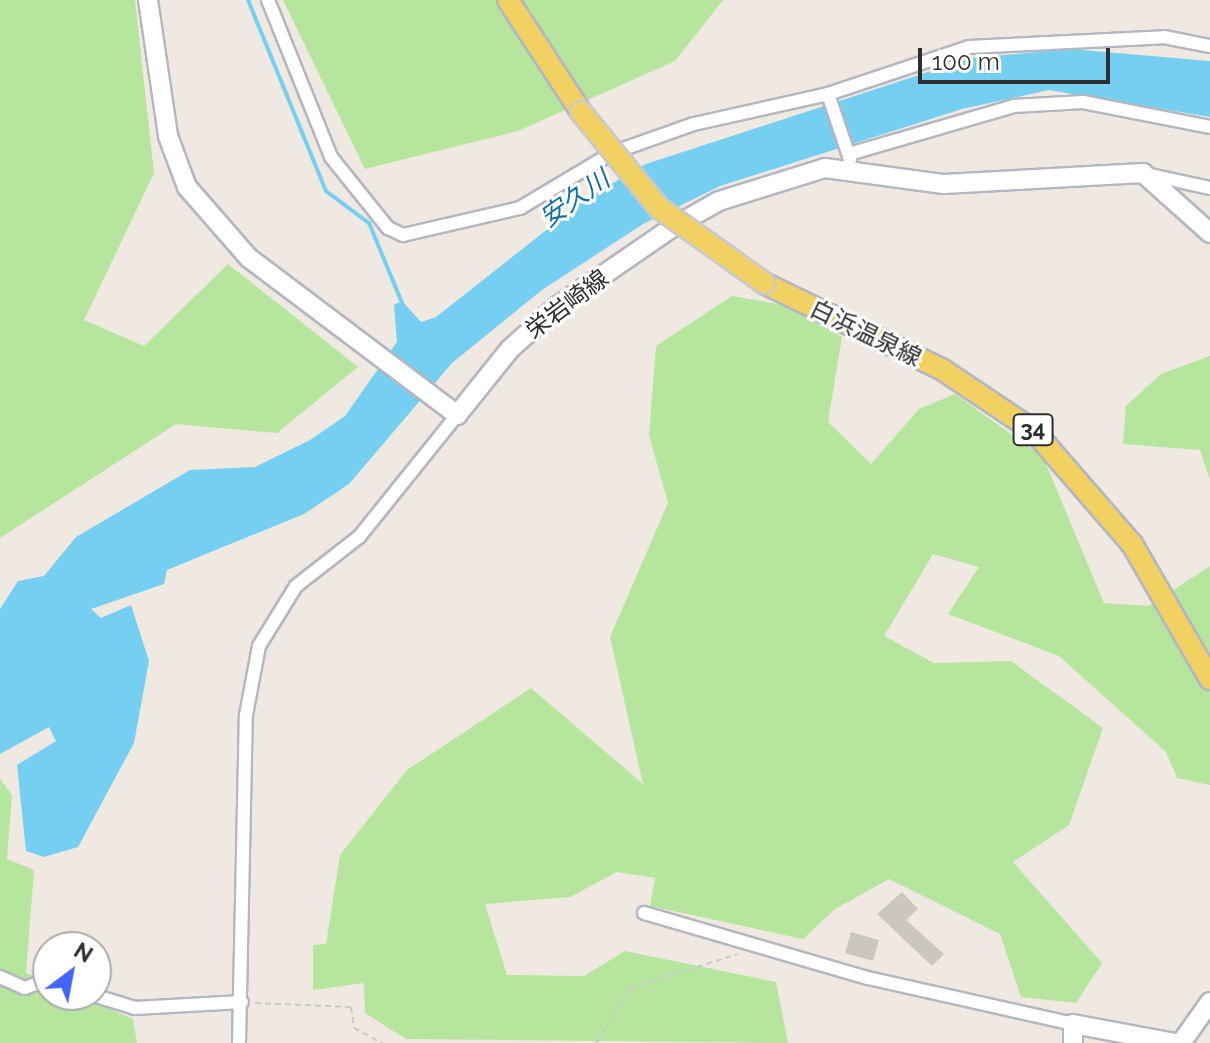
<!DOCTYPE html>
<meta charset="utf-8">
<style>
body{margin:0}
#map{position:relative;width:1210px;height:1043px;overflow:hidden;background:#efe9e1;font-family:Raleway,"Noto Sans JP",sans-serif}
div>[style]{position:absolute}
[style*='--x']{left:calc(var(--x)*1px);top:calc(var(--y)*1px);width:calc(var(--w)*1px);rotate:calc(var(--a)*1deg)}
.green>*{inset:0;background:#b6e59e}
.water>*{inset:0;background:#75cff0}
.stream>*{height:4px;margin:-2px;padding:0 2px;transform-origin:2px;border-radius:2px;background:#75cff0}
.building>*{inset:0;background:#cbc7bf}
.path>*{height:2px;margin-top:-1px;transform-origin:0;background:repeating-linear-gradient(90deg,#c9c9c9 0 6px,transparent 0 10px)}
.roads{filter:drop-shadow(2px 0 #b4b7c1) drop-shadow(-2px 0 #b4b7c1) drop-shadow(0 2px #b4b7c1) drop-shadow(0 -2px #b4b7c1)}
.street>*{height:12px;margin:-6px;padding:0 6px;transform-origin:6px;border-radius:6px;background:#fff}
.secondary>*{height:18px;margin:-9px;padding:0 9px;transform-origin:9px;border-radius:9px;background:#fff}
.primary>*{height:20px;margin:-10px;padding:0 10px;transform-origin:10px;border-radius:10px;background:#f2d163}
.bridges{filter:drop-shadow(2px 0 #c9c9c9) drop-shadow(-2px 0 #c9c9c9) drop-shadow(0 2px #c9c9c9) drop-shadow(0 -2px #c9c9c9)}
.primary-bridge>*{height:20px;margin:-10px;padding:0 10px;transform-origin:10px;border-radius:10px;background:#f2d163}
span{translate:-50% -50%;white-space:nowrap;text-align:center;line-height:1.15;-webkit-text-stroke:6px #fff;paint-order:stroke}
.shield-label span{padding:2px 6px;background:#fff;border:2px solid;border-radius:6px;-webkit-text-stroke-width:0}
.shield-label{font-size:22px;color:#2e2e2e;font-weight:700}
.street-label{font-size:24px;color:#2e2e2e}
.water-label{font-size:26px;color:#0d6fa3;font-style:italic}
.north{position:absolute;left:32px;top:931px;width:80px;height:80px;box-sizing:border-box;background:#fff;border:2px solid #ababab;border-radius:50%;rotate:32deg;font-size:22px;font-weight:700;line-height:32px;text-align:center;color:#2e2e2e}
.north::after{content:'';display:block;margin:auto;width:28px;height:36px;background:#4264fb;clip-path:polygon(50% 0,100% 100%,50% 72%,0 100%)}
.scale{position:absolute;left:918px;top:48px;width:192px;height:36px;box-sizing:border-box;border:4px solid #2e2e2e;border-top:0;padding-left:10px;font-size:24px;line-height:28px;white-space:nowrap;color:#2e2e2e;-webkit-text-stroke:6px #fff;paint-order:stroke}
</style>
<div id="map">
<div class="green">
<div style="clip-path:polygon(0 0,135px 0,154px 173px,84px 320px,144px 346px,228px 264px,358px 367px,277px 433px,176px 424px,0 538px)"></div>
<div style="clip-path:polygon(283px 0,723px 0,675px 61px,518px 131px,365px 169px)"></div>
<div style="clip-path:polygon(732px 296px,789px 306px,842px 337px,828px 422px,871px 464px,919px 409px,955px 394px,1043px 457px,1104px 603px,1149px 606px,1210px 566px,1210px 785px,1177px 778px,1166px 752px,1059px 656px,948px 614px,979px 567px,933px 554px,884px 636px,934px 663px,1011px 661px,1103px 728px,1069px 825px,1013px 862px,1102px 963px,1076px 1003px,1021px 997px,1000px 934px,889px 879px,835px 909px,803px 939px,650px 906px,655px 878px,617px 872px,570px 897px,485px 904px,507px 975px,584px 976px,625px 951px,776px 982px,788px 1043px,406px 1039px,365px 1013px,364px 983px,313px 990px,313px 945px,326px 944px,340px 855px,407px 770px,531px 688px,643px 784px,610px 637px,668px 503px,649px 435px,656px 346px)"></div>
<div style="clip-path:polygon(1210px 356px,1210px 480px,1200px 450px,1123px 444px,1126px 406px,1161px 374px)"></div>
<div style="clip-path:polygon(0 779px,12px 795px,7px 859px,34px 870px,26px 973px,48px 982px,48px 995px,77px 995px,133px 1019px,137px 1043px,0 1043px)"></div>
</div>
<div class="water">
<div style="clip-path:polygon(1070px 49px,1210px 61px,1210px 117px,1049px 90px,962px 109px,720px 186px,643px 224px,542px 290px,452px 363px,349px 484px,304px 514px,167px 570px,164px 584px,91px 609px,101px 618px,131px 605px,149px 661px,134px 743px,78px 847px,44px 857px,26px 851px,17px 765px,56px 741px,49px 727px,0 754px,0 609px,18px 581px,44px 576px,76px 537px,190px 470px,255px 467px,310px 440px,345px 416px,397px 342px,394px 305px,402px 301px,421px 322px,436px 317px,587px 198px,646px 164px,971px 58px)"></div>
</div>
<div class="stream">
<div style="--x:248;--y:0;--w:206;--a:67.8"></div>
<div style="--x:326;--y:191;--w:54;--a:36.7"></div>
<div style="--x:369;--y:223;--w:89;--a:67.5"></div>
</div>
<div class="building">
<div style="clip-path:polygon(902px 892px,918px 909px,906px 920px,944px 954px,932px 966px,877px 914px)"></div>
<div style="clip-path:polygon(851px 932px,879px 940px,873px 961px,845px 953px)"></div>
</div>
<div class="path">
<div style="--x:255;--y:1003;--w:96;--a:2.4"></div>
<div style="--x:351;--y:1007;--w:21;--a:82"></div>
<div style="--x:354;--y:1028;--w:32;--a:28"></div>
<div style="--x:596;--y:1043;--w:65;--a:-58.3"></div>
<div style="--x:630;--y:988;--w:113;--a:-17.5"></div>
</div>
<div class="roads">
<div class="street">
<div style="--x:268;--y:0;--w:169;--a:68.1"></div>
<div style="--x:331;--y:157;--w:91;--a:51.2"></div>
<div style="--x:388;--y:228;--w:17;--a:25"></div>
<div style="--x:403;--y:235;--w:120;--a:-13"></div>
<div style="--x:520;--y:208;--w:107;--a:-30.9"></div>
<div style="--x:612;--y:153;--w:87;--a:-19.5"></div>
<div style="--x:694;--y:124;--w:137;--a:-12.6"></div>
<div style="--x:828;--y:94;--w:149;--a:-18.4"></div>
<div style="--x:969;--y:47;--w:195;--a:-2.9"></div>
<div style="--x:1164;--y:37;--w:47;--a:11.1"></div>
<div style="--x:828;--y:94;--w:69;--a:71.3"></div>
<div style="--x:849;--y:154;--w:172;--a:-16.2"></div>
<div style="--x:1014;--y:106;--w:69;--a:-3.3"></div>
<div style="--x:1083;--y:102;--w:129;--a:11.1"></div>
<div style="--x:1146;--y:174;--w:66;--a:12.3"></div>
<div style="--x:644;--y:913;--w:233;--a:16.2"></div>
<div style="--x:868;--y:978;--w:210;--a:12.6"></div>
<div style="--x:0;--y:977;--w:27;--a:24"></div>
<div style="--x:25;--y:988;--w:25;--a:-21"></div>
<div style="--x:93;--y:995;--w:44;--a:17.2"></div>
<div style="--x:135;--y:1008;--w:107;--a:-3.2"></div>
<div style="--x:239;--y:1043;--w:328;--a:-88.8"></div>
<div style="--x:246;--y:715;--w:70;--a:-79.3"></div>
<div style="--x:259;--y:646;--w:70;--a:-58.3"></div>
<div style="--x:296;--y:586;--w:80;--a:-37.9"></div>
<div style="--x:359;--y:537;--w:156;--a:-51.2"></div>
</div>
<div class="secondary">
<div style="--x:148;--y:0;--w:137;--a:81.6"></div>
<div style="--x:168;--y:136;--w:54;--a:69.6"></div>
<div style="--x:187;--y:187;--w:94;--a:48.9"></div>
<div style="--x:249;--y:258;--w:261;--a:37"></div>
<div style="--x:457;--y:415;--w:85;--a:-51.2"></div>
<div style="--x:510;--y:349;--w:64;--a:-41.9"></div>
<div style="--x:558;--y:306;--w:140;--a:-34.5"></div>
<div style="--x:673;--y:227;--w:53;--a:-29.5"></div>
<div style="--x:719;--y:201;--w:111;--a:-17.3"></div>
<div style="--x:825;--y:168;--w:120;--a:7.7"></div>
<div style="--x:944;--y:184;--w:199;--a:-3.2"></div>
<div style="--x:1143;--y:173;--w:90;--a:41.8"></div>
<div style="--x:1073;--y:1043;--w:19;--a:-90"></div>
<div style="--x:1073;--y:1024;--w:104;--a:10.6"></div>
<div style="--x:1181;--y:1043;--w:50;--a:-54.7"></div>
</div>
<div class="primary">
<div style="--x:508;--y:0;--w:134;--a:56.9"></div>
<div style="--x:764;--y:283;--w:199;--a:25.9"></div>
<div style="--x:943;--y:370;--w:110;--a:33.8"></div>
<div style="--x:1034;--y:431;--w:150;--a:49.1"></div>
<div style="--x:1132;--y:544;--w:156;--a:60"></div>
</div>
</div>
<div class="bridges">
<div class="primary-bridge">
<div style="--x:581;--y:112;--w:124;--a:50.9"></div>
<div style="--x:659;--y:208;--w:129;--a:35.5"></div>
</div>
</div>
<div class="shield-label">
<span style="left:1033px;top:430px">34</span>
</div>
<div class="street-label">
<span style="left:567px;top:304px;rotate:-37deg">栄岩崎線</span>
<span style="left:866px;top:333px;rotate:26deg">白浜温泉線</span>
</div>
<div class="water-label">
<span style="left:575px;top:199px;rotate:-35deg">安久川</span>
</div>
<div class="north">N</div>
<div class="scale">100 m</div>
</div>
